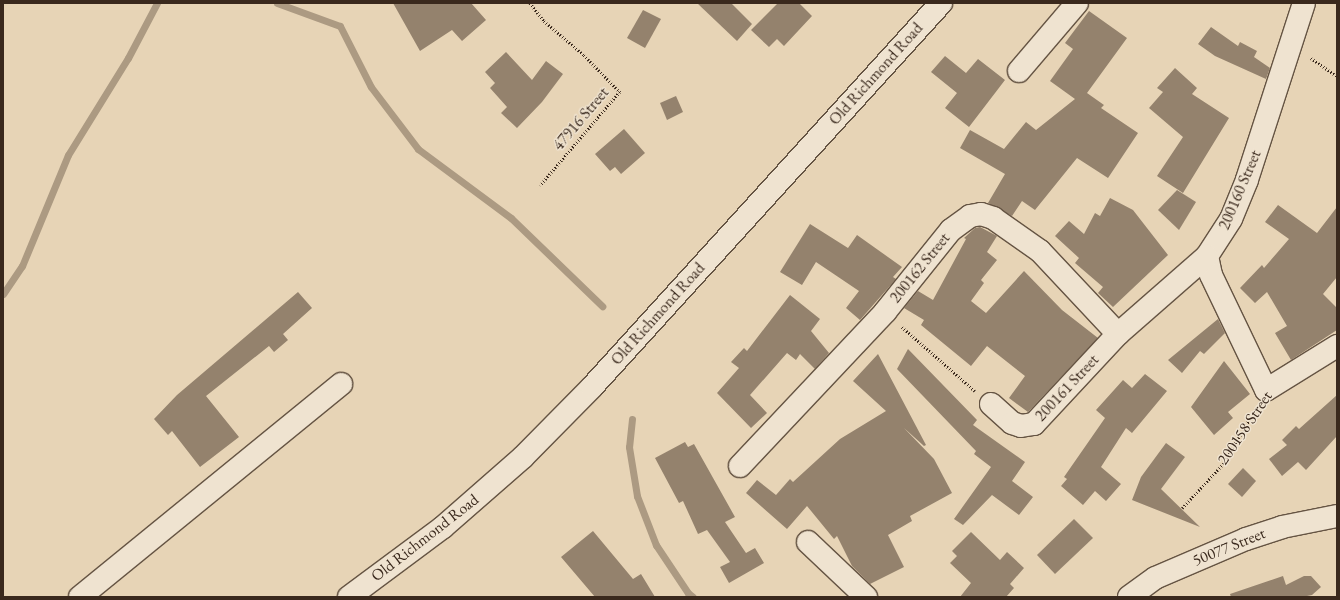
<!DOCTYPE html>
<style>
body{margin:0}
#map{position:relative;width:1340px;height:600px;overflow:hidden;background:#e7d4b6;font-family:"EB Garamond",serif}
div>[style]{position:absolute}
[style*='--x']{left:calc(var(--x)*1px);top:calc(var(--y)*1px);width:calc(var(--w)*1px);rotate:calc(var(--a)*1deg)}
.stream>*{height:7px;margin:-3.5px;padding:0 3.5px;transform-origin:3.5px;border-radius:3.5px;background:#ac9a82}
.building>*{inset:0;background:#94826d}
.path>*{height:2.5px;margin-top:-1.25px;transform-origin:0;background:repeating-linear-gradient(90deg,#3a291d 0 1px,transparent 0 3px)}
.roads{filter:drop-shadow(1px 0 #655443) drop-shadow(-1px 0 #655443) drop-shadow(0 1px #655443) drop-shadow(0 -1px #655443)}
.minor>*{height:22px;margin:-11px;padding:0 11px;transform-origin:11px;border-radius:11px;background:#efe3d0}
span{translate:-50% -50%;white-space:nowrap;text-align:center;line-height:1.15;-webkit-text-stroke:3px #efe3d0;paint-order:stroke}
.street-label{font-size:16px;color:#3a291d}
.frame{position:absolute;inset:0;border:4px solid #3a291d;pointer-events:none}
</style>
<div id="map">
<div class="stream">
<div style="--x:277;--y:3;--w:67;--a:20.1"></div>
<div style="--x:340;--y:26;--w:68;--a:63.1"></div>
<div style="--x:371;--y:87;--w:78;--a:52.8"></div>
<div style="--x:418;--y:149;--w:116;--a:36.6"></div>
<div style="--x:511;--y:218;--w:127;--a:44"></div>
<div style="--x:3;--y:294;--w:34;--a:-56"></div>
<div style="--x:22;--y:266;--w:120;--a:-67.5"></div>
<div style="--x:68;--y:155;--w:114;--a:-58.3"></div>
<div style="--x:128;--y:58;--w:62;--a:-62.2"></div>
<div style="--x:632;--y:419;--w:28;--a:96"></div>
<div style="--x:629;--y:447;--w:50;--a:80.7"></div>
<div style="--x:637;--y:496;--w:53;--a:68.8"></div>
<div style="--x:656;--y:545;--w:58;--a:56.3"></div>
<div style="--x:688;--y:593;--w:6;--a:39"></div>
</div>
<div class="building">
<div style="clip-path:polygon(393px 3px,471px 3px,486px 20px,462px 41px,452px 30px,420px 51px)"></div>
<div style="clip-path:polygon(697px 3px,731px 3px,752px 24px,737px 41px)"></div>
<div style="clip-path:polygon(778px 3px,799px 3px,812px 16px,784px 46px,777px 39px,769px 47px,751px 30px)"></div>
<div style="clip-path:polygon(643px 10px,661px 19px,645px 48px,627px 38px)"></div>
<div style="clip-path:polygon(1089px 11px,1127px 38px,1087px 93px,1104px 105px,1101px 108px,1138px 133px,1108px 178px,1077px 158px,1035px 210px,1022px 201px,1012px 216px,988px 203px,1005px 174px,960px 148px,970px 130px,1004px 149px,1026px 122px,1036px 130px,1075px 99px,1050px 81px,1073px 49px,1065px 43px)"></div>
<div style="clip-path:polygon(1211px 27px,1238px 46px,1240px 42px,1257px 51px,1254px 57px,1270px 68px,1266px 79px,1215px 56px,1198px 44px)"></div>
<div style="clip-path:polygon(506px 52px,532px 80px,546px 61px,563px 74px,542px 102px,517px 128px,501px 113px,507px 107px,490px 88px,495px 83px,485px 72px)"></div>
<div style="clip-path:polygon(945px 56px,966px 73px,978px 59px,1005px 80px,969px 127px,945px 108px,957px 93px,931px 72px)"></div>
<div style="clip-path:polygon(1175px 68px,1197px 88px,1192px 94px,1229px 118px,1183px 193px,1157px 176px,1183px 137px,1149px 108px,1163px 92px,1157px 88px)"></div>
<div style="clip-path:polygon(676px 96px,683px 112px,667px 120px,660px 103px)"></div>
<div style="clip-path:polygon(624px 129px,645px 153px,621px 174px,615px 167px,610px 171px,595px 154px)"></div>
<div style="clip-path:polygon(1177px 190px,1196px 202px,1179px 230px,1158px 210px)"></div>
<div style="clip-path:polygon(1110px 198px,1133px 210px,1168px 255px,1113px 307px,1098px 293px,1103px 287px,1075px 263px,1079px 258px,1055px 236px,1069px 221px,1084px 234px,1095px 213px,1100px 216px)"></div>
<div style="clip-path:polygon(1278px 205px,1317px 233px,1337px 207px,1337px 277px,1323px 294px,1337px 308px,1337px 330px,1291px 360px,1275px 333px,1287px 326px,1267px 292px,1255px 303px,1240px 288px,1262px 265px,1264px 268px,1289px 239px,1265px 222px)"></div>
<div style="clip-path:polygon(810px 224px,848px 248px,857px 235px,902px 267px,893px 277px,896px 279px,860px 320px,846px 308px,859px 291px,816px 262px,802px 285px,780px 272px)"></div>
<div style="clip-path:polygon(980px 227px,997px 236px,987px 252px,997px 260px,981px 280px,984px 283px,971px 301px,986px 313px,1024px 271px,1062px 310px,1098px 338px,1028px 412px,1009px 398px,1025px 376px,987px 346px,971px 366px,921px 325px,924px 320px,904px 308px,918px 291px,933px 300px,966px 239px,964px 238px,975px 228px)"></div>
<div style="clip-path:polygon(298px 292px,312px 308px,283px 334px,288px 340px,274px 352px,269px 346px,206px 396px,239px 437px,200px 467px,172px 431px,168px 435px,154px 419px,177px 395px)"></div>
<div style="clip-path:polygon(790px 295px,820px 319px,811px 331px,829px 353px,815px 369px,800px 354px,796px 360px,787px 353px,750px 395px,767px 413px,751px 428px,717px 393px,739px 368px,731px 362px,744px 348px,747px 351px)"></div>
<div style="clip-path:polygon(1218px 319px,1225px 333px,1204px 354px,1200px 351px,1182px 373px,1168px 360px)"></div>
<div style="clip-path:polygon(908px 349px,977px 420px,973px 425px,1025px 462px,1012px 481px,1033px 497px,1019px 515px,992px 495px,963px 525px,954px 519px,991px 467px,974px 454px,976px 451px,897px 369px)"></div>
<div style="clip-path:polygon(878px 354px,926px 445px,924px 446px,904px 428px,934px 459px,952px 493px,910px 516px,912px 521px,888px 535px,904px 567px,870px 584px,852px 566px,837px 536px,834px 539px,807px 506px,787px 529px,746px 493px,757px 480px,776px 495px,790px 479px,793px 482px,840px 439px,886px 411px,853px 381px)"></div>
<div style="clip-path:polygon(1224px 361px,1250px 394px,1228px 412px,1233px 418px,1214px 435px,1191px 407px)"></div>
<div style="clip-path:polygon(1145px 374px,1167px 391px,1132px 433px,1126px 428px,1101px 467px,1121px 484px,1106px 501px,1095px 491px,1083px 505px,1061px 486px,1067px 479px,1064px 477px,1105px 418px,1096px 410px,1123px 380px,1132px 388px)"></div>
<div style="clip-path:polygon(1337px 395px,1337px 436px,1306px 470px,1298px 462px,1282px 476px,1269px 459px,1287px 445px,1282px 440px,1296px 426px,1299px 429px)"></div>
<div style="clip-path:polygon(685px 442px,688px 447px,694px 444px,735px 517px,725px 522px,746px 553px,755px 548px,764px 563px,729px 583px,720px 567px,730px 562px,707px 530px,698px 534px,683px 501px,679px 503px,655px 458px)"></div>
<div style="clip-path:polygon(1166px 443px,1185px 457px,1161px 489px,1200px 527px,1132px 500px,1141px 477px)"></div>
<div style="clip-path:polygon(1243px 468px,1256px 481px,1242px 497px,1228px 484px)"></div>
<div style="clip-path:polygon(1074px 519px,1093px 538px,1055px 574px,1037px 555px)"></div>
<div style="clip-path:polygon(593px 531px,633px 579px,641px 574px,655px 597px,595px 597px,561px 557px)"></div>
<div style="clip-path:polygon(971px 532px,1000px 560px,1007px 552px,1024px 568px,1010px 584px,1014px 588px,1006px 597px,960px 597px,971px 583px,950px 563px,957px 556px,952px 551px)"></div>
<div style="clip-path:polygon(1283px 576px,1286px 585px,1304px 576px,1311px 576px,1321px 587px,1312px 595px,1302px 597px,1231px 597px,1230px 594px)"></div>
</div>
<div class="path">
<div style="--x:530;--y:3;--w:23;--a:52"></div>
<div style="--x:544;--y:21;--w:52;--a:40.4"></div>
<div style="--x:584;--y:55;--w:52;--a:45.8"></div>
<div style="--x:620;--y:92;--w:123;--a:130.4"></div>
<div style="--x:1311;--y:58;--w:32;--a:35"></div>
<div style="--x:902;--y:327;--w:97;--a:41.2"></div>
<div style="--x:1182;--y:508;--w:60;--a:-47"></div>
<div style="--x:1223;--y:464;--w:65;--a:-59.5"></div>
</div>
<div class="roads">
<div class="minor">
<div style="--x:1304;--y:3;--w:186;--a:107.9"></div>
<div style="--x:1247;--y:180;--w:42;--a:112.3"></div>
<div style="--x:1231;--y:219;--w:44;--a:123"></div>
<div style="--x:1207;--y:256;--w:19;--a:78"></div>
<div style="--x:1211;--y:275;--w:127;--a:64.4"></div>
<div style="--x:1266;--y:390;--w:84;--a:-31.8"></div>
<div style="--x:1019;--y:71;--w:89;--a:-49.5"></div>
<div style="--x:991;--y:404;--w:28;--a:42"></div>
<div style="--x:1012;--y:423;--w:9;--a:18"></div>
<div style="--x:1021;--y:426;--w:13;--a:-9"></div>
<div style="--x:1034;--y:424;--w:123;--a:-47"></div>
<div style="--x:1118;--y:334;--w:118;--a:-41.2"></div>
<div style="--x:740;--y:466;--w:212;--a:-46.7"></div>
<div style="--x:885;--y:312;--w:105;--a:-51.2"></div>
<div style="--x:951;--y:230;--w:24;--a:-36"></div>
<div style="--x:970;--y:216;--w:11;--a:-10"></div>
<div style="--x:981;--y:214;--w:13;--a:18"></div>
<div style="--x:993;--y:218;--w:57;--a:35.1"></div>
<div style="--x:1040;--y:251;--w:114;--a:46.8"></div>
<div style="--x:808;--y:542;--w:80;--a:43.5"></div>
<div style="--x:80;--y:597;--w:337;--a:-39.2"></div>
<div style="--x:349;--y:597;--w:116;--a:-36.6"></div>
<div style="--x:442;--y:528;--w:108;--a:-41.2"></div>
<div style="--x:523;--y:457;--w:98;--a:-45.4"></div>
<div style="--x:592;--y:387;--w:519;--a:-47.73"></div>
<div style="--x:1129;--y:597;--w:32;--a:-36"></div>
<div style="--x:1155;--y:578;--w:99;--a:-23.2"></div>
<div style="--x:1246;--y:539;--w:38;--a:-18"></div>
<div style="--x:1282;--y:527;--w:56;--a:-11.3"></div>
</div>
</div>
<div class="street-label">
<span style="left:876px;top:74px;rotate:-48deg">Old Richmond Road</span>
<span style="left:581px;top:119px;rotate:-50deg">47916 Street</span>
<span style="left:1240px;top:190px;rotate:-67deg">200160 Street</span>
<span style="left:920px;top:268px;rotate:-51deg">200162 Street</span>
<span style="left:658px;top:314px;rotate:-48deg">Old Richmond Road</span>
<span style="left:1067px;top:388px;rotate:-47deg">200161 Street</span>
<span style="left:1245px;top:428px;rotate:-56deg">200158 Street</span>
<span style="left:425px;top:538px;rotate:-38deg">Old Richmond Road</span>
<span style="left:1229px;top:547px;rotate:-22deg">50077 Street</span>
</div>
<div class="frame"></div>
</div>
